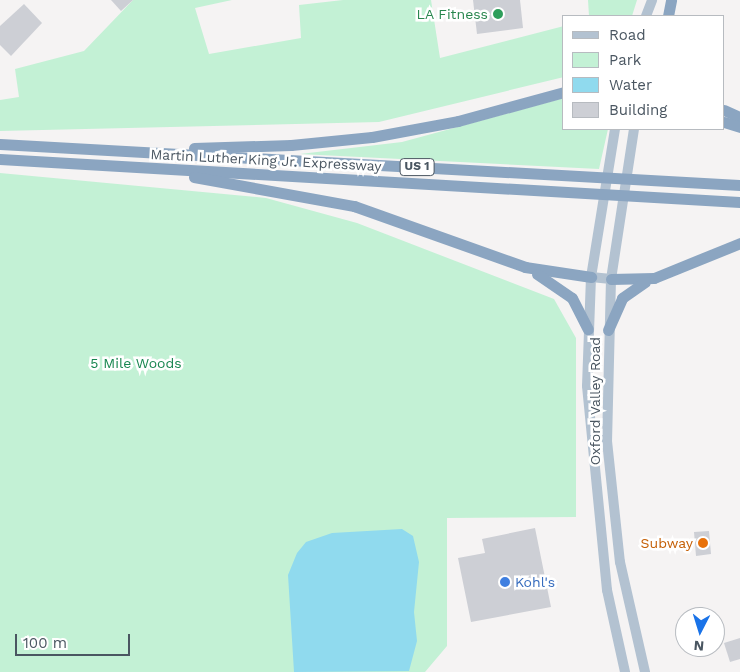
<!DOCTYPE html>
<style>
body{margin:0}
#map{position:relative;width:740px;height:672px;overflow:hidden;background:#f5f3f3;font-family:"Work Sans",sans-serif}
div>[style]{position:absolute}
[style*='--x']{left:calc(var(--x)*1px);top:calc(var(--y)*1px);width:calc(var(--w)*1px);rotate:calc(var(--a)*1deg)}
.green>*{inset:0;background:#c3f1d5}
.water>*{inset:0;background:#90daee}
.building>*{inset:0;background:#cdcfd5}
.major>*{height:10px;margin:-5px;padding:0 5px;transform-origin:5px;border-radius:5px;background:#b3c2d1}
.highway>*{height:11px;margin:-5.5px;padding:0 5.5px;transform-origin:5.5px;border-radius:5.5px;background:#8ba5c1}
.dots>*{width:14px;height:14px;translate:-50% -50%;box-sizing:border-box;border:2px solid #fff;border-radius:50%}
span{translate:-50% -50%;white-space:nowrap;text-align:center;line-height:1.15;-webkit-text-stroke:5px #fff;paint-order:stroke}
.shield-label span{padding:1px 4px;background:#fff;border:1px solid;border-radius:4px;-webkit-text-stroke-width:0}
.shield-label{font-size:12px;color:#4a5661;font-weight:700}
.leisure-label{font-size:14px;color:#27864d}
.right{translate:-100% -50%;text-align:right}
.street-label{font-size:14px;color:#4a5661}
.park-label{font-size:14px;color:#17864f}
.food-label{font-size:14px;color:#c56008}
.shop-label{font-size:14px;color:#366cbe}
.left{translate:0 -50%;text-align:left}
.legend{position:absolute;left:562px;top:15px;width:162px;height:115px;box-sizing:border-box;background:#fff;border:1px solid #b7bbc0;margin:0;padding:6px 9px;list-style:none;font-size:15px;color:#4a5661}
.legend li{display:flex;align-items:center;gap:10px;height:25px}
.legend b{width:25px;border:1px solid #b7bbc0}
.north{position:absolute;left:675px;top:607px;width:50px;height:50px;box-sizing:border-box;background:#fff;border:1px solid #b7bbc0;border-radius:50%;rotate:185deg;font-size:14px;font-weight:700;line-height:20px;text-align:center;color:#4a5661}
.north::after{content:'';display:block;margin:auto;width:18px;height:22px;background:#1a73e8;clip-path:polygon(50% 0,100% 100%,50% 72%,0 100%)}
.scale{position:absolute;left:15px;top:634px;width:115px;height:22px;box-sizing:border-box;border:2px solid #4a5661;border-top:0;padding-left:6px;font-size:15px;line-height:18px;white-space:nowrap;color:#4a5661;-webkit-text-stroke:4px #fff;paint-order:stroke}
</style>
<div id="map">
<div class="green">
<div style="clip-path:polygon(133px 0,232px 0,195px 8px,209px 54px,301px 38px,299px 5px,343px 0,431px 0,440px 58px,564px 26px,564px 77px,379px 122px,0 131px,0 100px,19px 97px,15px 69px,84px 51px)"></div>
<div style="clip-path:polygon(588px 0,637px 0,632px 16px,589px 16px)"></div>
<div style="clip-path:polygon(564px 98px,564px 129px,608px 129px,599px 169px,300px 154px,402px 142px)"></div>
<div style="clip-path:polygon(0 173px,266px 198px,357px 223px,554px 299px,576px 338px,576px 517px,447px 518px,447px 646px,425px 672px,0 672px)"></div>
</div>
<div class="water">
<div style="clip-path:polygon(402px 529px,413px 536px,419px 562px,414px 612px,417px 641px,409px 671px,294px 672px,288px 575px,297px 553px,306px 542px,332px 533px)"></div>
</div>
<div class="building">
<div style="clip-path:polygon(111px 0,133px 0,121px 11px)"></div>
<div style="clip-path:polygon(473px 0,520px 0,523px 28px,477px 34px)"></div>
<div style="clip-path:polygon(24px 4px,42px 23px,11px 56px,0 45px,0 26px)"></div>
<div style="clip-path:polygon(535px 528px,551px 607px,471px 622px,458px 558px,485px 553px,482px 539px)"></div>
<div style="clip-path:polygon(709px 531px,711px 554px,696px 556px,694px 532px)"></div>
<div style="clip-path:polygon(740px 638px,740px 659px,730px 662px,724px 643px)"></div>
</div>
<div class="major">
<div style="--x:646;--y:16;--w:17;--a:-69"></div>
<div style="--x:615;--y:129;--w:150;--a:99.2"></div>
<div style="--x:591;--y:277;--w:109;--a:92.1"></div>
<div style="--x:587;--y:386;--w:205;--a:84.4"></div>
<div style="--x:607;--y:590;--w:84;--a:77.6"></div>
<div style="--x:634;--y:129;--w:152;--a:98.7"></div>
<div style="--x:611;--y:279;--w:162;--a:91.4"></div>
<div style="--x:607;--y:441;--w:122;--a:83.9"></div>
<div style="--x:620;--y:562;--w:113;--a:77.2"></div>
<div style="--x:591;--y:277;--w:20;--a:6"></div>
</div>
<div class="highway">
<div style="--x:668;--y:16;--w:16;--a:-79"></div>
<div style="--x:724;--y:110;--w:17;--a:24"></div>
<div style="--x:724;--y:122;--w:17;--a:17"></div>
<div style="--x:0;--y:144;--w:741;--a:3.17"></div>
<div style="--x:194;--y:148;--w:97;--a:-1.8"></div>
<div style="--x:291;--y:145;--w:81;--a:-5.6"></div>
<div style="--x:372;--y:137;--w:87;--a:-10.5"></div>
<div style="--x:458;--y:121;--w:110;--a:-15.3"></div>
<div style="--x:0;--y:159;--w:741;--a:3.33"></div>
<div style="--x:194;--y:177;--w:163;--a:10.3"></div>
<div style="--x:354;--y:206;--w:182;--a:19.6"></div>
<div style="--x:525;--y:267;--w:67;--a:8.6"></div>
<div style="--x:537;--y:274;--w:42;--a:34.4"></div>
<div style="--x:572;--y:298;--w:35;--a:63"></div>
<div style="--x:611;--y:279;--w:43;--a:-1.3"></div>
<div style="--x:654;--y:278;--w:93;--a:-22.1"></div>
<div style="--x:608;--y:330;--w:35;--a:-66"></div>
<div style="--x:622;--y:298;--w:28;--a:-35"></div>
</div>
<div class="dots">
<div style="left:498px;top:14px;background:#2e9e5b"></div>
<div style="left:703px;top:543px;background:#e8710a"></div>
<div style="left:505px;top:582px;background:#3f7fe0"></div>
</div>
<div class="shield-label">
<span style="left:417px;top:167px">US 1</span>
</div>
<div class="leisure-label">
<span class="right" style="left:488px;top:14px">LA Fitness</span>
</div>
<div class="street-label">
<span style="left:266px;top:160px;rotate:3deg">Martin Luther King Jr. Expressway</span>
<span style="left:595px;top:401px;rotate:-90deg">Oxford Valley Road</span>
</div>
<div class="park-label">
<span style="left:136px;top:363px">5 Mile Woods</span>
</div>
<div class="food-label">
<span class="right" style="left:693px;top:543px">Subway</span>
</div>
<div class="shop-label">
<span class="left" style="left:515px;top:582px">Kohl's</span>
</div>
<ul class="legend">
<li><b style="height:6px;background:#b3c2d1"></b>Road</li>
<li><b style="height:14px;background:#c3f1d5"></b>Park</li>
<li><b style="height:14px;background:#90daee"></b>Water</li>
<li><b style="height:14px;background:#cdcfd5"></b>Building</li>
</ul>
<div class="north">N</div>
<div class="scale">100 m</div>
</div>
